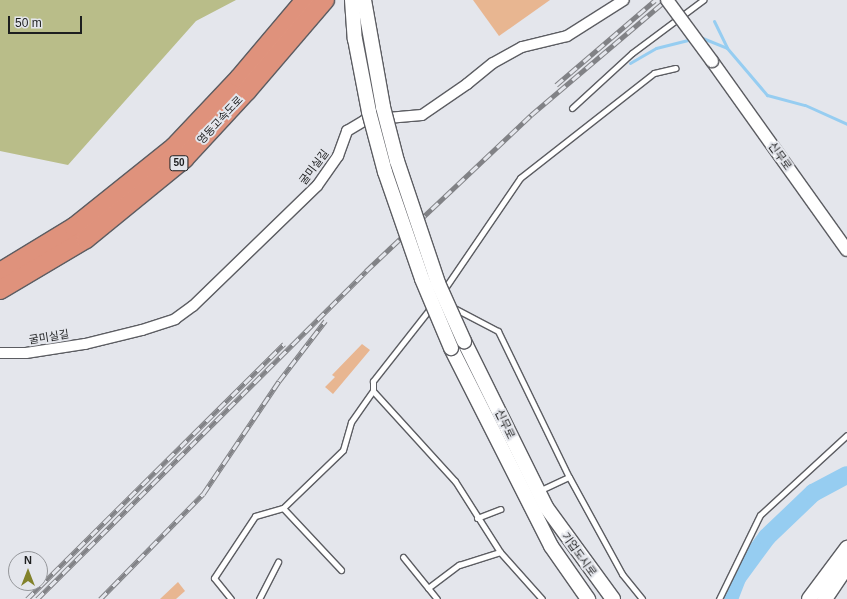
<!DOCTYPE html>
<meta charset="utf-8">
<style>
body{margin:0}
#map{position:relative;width:847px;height:599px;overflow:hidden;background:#e4e6ec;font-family:Helvetica,"Noto Sans KR",sans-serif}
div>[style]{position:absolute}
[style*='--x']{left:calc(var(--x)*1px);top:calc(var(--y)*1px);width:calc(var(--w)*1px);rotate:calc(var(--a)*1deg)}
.green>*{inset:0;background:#b9bd89}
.stream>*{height:3px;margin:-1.5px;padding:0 1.5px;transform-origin:1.5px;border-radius:1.5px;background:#96cdf1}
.river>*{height:18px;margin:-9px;padding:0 9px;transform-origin:9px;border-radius:9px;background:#96cdf1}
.building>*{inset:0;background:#e8b691}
.roads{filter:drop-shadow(1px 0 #5c5d62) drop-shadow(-1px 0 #5c5d62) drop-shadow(0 1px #5c5d62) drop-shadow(0 -1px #5c5d62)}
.service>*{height:5px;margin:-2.5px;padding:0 2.5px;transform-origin:2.5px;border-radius:2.5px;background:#fff}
.minor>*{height:10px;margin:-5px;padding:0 5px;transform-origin:5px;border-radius:5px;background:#fff}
.tertiary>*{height:12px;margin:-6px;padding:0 6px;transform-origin:6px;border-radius:6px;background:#fff}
.secondary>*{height:14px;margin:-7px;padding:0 7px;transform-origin:7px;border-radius:7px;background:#fff}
.motorway>*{height:18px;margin:-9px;padding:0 9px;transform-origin:9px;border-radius:9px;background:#df927c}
.rail>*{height:4.5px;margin-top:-2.25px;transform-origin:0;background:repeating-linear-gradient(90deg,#e4e6ec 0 9px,#818286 0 18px);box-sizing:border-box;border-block:1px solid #818286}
.bridges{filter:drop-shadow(1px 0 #5c5d62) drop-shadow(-1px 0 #5c5d62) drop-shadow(0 1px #5c5d62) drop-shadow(0 -1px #5c5d62)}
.tertiary-bridge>*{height:12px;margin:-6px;padding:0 6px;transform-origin:6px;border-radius:6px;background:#fff}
.secondary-bridge>*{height:14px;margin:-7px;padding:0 7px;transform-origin:7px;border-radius:7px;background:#fff}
span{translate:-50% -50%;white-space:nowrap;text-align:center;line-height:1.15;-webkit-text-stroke:4px #e4e6ec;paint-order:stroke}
.shield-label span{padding:1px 3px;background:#e4e6ec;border:1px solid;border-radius:3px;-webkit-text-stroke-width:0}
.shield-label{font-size:10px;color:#1d1e1f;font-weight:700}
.street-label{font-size:11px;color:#1d1e1f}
.north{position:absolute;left:8px;top:551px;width:40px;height:40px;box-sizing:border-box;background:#e4e6ec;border:1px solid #94969a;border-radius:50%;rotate:0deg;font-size:11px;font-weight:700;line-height:16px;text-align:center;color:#1d1e1f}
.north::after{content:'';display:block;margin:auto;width:14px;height:18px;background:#82822b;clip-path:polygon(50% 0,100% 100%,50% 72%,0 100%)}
.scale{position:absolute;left:8px;top:16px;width:74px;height:18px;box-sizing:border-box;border:2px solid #1d1e1f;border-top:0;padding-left:5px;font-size:12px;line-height:14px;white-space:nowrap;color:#1d1e1f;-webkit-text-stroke:3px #e4e6ec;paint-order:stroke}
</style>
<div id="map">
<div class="green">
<div style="clip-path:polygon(0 0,236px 0,196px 21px,68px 165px,0 151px)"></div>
</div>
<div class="stream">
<div style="--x:714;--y:21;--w:30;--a:64"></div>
<div style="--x:700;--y:37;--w:29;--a:22"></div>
<div style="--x:727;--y:48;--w:62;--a:49.6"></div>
<div style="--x:767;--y:95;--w:39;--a:15"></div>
<div style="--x:805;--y:105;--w:46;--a:24.3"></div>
<div style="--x:630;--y:63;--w:30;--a:-30"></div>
<div style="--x:656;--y:48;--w:38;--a:-14"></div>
</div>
<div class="river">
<div style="--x:729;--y:599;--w:22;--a:-69"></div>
<div style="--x:737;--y:578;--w:51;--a:-53.8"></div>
<div style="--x:767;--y:537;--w:64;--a:-43.7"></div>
<div style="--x:813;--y:493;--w:38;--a:-28"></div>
</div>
<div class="building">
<div style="clip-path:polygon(473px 0,550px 0,499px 36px)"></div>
<div style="clip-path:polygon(362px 344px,370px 350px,333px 394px,325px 387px,335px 377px,332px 375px)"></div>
<div style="clip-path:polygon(178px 582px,185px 591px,176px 599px,160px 599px)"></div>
</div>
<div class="roads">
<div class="service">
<div style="--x:572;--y:108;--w:81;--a:-42.5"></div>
<div style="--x:632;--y:53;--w:89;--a:-36.7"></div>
<div style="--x:443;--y:291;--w:137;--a:-55.7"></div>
<div style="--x:520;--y:178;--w:170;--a:-38.1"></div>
<div style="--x:654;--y:73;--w:22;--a:-13"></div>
<div style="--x:452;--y:307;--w:52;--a:27.6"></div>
<div style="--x:498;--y:331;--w:162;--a:64.1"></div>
<div style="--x:569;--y:477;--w:111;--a:61.3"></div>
<div style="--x:622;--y:574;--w:32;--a:51"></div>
<div style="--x:373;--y:391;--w:122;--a:47.7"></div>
<div style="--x:455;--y:481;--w:84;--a:57.6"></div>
<div style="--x:500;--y:552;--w:63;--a:48.2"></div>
<div style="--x:545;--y:488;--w:26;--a:-25"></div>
<div style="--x:283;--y:508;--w:83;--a:-44"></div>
<div style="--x:343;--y:450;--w:29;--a:-74"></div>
<div style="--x:351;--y:422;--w:38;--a:-55"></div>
<div style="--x:373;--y:391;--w:10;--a:-90"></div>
<div style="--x:373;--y:381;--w:95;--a:-51.8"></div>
<div style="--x:477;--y:518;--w:25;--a:-21"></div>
<div style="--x:403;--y:557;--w:54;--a:51"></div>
<div style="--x:428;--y:588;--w:39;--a:-37"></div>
<div style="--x:459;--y:565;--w:43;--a:-17.6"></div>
<div style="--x:231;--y:599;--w:27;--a:-129"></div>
<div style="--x:214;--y:578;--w:74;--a:-56.5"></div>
<div style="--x:255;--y:516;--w:29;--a:-16"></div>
<div style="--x:283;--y:508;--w:85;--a:46.9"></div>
<div style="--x:259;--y:599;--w:42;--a:-62.8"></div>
<div style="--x:719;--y:599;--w:93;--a:-64"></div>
<div style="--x:760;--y:515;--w:118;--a:-42.6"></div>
</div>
<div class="minor">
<div style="--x:0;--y:353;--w:26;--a:0"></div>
<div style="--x:26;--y:353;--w:60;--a:-8.7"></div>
<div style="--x:85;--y:344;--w:59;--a:-13.8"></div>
<div style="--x:142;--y:330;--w:35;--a:-18"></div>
<div style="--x:175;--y:319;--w:22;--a:-36"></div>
<div style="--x:193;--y:306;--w:173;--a:-44.1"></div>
<div style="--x:317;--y:186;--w:37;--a:-55"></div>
<div style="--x:338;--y:156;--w:27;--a:-70"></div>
<div style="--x:347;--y:131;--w:21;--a:-31"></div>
<div style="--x:365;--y:120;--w:57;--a:-5"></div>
<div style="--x:422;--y:115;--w:55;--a:-34.6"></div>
<div style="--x:467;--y:84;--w:33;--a:-39"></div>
<div style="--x:493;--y:63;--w:33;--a:-29"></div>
<div style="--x:522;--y:47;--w:46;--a:-13.7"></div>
<div style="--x:567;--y:36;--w:67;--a:-32.3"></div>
</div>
<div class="tertiary">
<div style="--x:712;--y:61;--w:232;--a:54.5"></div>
</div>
<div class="secondary">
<div style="--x:464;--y:341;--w:185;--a:63.7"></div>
<div style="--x:546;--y:507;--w:114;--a:53.9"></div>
<div style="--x:451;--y:348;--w:222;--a:63.2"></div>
<div style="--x:551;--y:546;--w:65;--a:55.1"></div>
<div style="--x:809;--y:599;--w:64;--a:-53.3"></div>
<div style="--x:825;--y:599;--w:40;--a:-56"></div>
</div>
<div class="motorway">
<div style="--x:0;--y:272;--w:87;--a:-31.3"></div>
<div style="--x:74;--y:227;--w:128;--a:-38.7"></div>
<div style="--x:174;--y:147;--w:95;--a:-46.7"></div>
<div style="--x:239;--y:78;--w:102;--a:-49.8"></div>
<div style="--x:0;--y:290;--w:100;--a:-30.7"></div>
<div style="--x:86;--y:239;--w:127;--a:-39.2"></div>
<div style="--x:184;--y:159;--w:93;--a:-47.2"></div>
<div style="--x:247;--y:91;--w:120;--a:-49.4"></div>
</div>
</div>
<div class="rail">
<div style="--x:556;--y:85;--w:130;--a:-40.6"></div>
<div style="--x:27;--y:599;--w:362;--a:-44.8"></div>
<div style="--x:37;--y:599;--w:465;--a:-44.9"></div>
<div style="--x:366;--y:271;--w:227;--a:-43.4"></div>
<div style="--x:531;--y:115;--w:177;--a:-40.4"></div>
<div style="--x:100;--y:599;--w:147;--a:-45.6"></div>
<div style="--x:203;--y:494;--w:136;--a:-56.1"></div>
<div style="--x:279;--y:381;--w:76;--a:-52.5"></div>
</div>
<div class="bridges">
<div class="tertiary-bridge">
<div style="--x:667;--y:0;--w:76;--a:53.6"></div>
</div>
<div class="secondary-bridge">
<div style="--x:352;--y:0;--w:39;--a:86"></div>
<div style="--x:355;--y:39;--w:74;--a:79.1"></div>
<div style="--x:369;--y:112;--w:62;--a:75.1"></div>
<div style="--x:385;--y:172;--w:113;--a:70.9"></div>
<div style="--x:422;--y:279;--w:75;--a:67.2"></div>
<div style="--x:364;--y:0;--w:109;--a:79.9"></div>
<div style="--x:383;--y:107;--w:56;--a:75.5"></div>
<div style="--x:397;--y:161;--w:129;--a:71.4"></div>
<div style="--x:438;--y:283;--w:64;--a:65.9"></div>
</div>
</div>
<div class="shield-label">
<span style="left:179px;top:163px">50</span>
</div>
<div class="street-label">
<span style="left:220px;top:120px;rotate:-47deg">영동고속도로</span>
<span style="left:780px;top:156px;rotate:54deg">신무로</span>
<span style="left:314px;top:167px;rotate:-53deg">굴미실길</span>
<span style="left:49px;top:337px;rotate:-9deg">굴미실길</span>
<span style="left:505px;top:424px;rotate:64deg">신무로</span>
<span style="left:579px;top:554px;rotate:54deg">기업도시로</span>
</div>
<div class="north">N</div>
<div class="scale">50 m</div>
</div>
